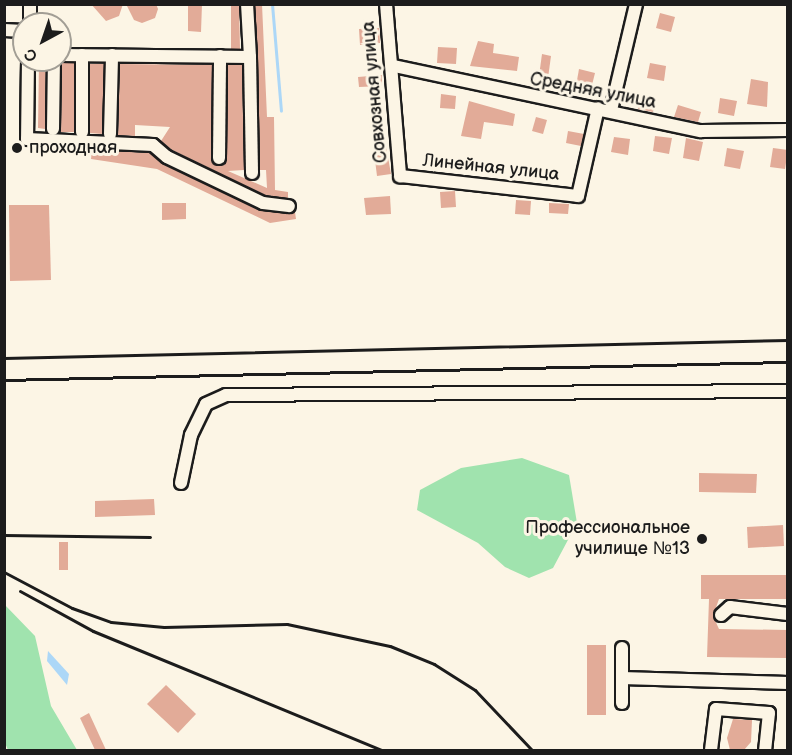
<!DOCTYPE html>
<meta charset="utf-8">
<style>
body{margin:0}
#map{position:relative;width:792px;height:755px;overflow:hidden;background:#fcf5e5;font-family:"Balsamiq Sans",sans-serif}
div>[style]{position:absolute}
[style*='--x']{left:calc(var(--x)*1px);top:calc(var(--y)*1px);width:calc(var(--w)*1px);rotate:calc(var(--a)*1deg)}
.green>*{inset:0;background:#a0e3ae}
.water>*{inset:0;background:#acd7f7}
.stream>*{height:3px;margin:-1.5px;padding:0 1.5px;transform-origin:1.5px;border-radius:1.5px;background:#acd7f7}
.building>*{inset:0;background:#e2ab98}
.roads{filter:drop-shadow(2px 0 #1c1c1c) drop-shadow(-2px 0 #1c1c1c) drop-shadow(0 2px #1c1c1c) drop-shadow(0 -2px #1c1c1c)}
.minor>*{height:12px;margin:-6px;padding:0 6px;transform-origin:6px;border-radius:6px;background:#fcf5e5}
.rail>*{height:3px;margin:-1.5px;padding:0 1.5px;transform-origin:1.5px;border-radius:1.5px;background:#1c1c1c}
.dots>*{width:16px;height:16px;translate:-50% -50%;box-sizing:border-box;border:3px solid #fcf5e5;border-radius:50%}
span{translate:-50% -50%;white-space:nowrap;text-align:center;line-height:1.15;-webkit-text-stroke:6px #fcf5e5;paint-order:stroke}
.street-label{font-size:18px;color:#1c1c1c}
.poi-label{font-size:18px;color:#1c1c1c}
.left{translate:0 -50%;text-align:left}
.right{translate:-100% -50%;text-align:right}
.frame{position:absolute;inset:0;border:6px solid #1c1c1c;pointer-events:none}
.north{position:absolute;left:12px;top:12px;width:60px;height:60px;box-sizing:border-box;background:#fcf5e5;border:2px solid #a29e95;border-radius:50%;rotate:220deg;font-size:16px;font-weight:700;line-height:24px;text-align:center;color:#1c1c1c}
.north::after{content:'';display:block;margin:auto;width:21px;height:27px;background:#1c1c1c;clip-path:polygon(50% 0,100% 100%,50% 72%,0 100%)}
</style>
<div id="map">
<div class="green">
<div style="clip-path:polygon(522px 458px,569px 475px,577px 523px,553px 568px,529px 578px,505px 567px,478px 543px,417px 510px,420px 490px,461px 468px)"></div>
<div style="clip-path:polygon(4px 604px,35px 636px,51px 706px,77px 750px,8px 750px,5px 743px)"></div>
</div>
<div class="water">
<div style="clip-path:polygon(48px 651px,69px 674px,67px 685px,47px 661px)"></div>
</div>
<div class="stream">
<div style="--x:272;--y:4;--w:107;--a:85.2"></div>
</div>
<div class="building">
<div style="clip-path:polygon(91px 4px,123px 4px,119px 16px,106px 21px)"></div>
<div style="clip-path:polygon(126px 4px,156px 4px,158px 9px,155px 18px,142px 23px,134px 20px)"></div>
<div style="clip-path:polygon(188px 4px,202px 4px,201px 32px,188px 31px)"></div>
<div style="clip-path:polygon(231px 4px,239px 4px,240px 49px,231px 49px)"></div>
<div style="clip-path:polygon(255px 4px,262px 4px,267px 117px,274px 117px,275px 190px,288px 192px,288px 198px,265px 195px,172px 150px,161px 141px,170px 127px,135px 125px,135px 136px,118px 135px,120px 64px,212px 65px,211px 158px,215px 165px,224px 165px,228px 65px,242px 65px,244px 170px,228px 171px,267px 188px,266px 170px,260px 170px)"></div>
<div style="clip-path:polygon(660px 13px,675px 17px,671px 32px,656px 28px)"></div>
<div style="clip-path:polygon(379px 28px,380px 43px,360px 45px,359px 29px)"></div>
<div style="clip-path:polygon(478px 41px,494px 44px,493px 53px,519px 57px,517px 71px,470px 66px)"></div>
<div style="clip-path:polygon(438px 47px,457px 48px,456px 64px,437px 63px)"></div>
<div style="clip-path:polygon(542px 54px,551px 56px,548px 78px,539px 76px)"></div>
<div style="clip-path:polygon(39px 61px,46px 61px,45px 129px,38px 128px)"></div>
<div style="clip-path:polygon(62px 63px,74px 63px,74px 132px,61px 132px)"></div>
<div style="clip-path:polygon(650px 63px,666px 66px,664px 81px,647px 78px)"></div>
<div style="clip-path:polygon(90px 64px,104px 64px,102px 134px,90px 133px)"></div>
<div style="clip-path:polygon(579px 69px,595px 73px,591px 89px,576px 86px)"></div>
<div style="clip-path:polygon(382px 75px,382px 86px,359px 87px,358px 77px)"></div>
<div style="clip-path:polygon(751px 79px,768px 82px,767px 107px,747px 104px)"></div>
<div style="clip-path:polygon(441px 94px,456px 96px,455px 109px,440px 108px)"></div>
<div style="clip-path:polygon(642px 95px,657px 99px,653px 112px,638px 109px)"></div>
<div style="clip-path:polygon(720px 98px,737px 101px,734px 116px,718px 113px)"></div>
<div style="clip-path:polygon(469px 101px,515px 114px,513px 126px,484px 122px,481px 139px,461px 136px)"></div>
<div style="clip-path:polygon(678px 105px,701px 112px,698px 122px,674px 117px)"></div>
<div style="clip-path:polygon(536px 117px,547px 120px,543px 134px,532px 131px)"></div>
<div style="clip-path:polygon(383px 129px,391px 174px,377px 176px,374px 152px,379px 152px,374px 132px)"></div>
<div style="clip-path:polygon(568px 131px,584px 134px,581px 146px,566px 143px)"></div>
<div style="clip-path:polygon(655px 136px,672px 138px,669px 154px,653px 151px)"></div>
<div style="clip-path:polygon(614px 137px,630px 139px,628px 155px,611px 152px)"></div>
<div style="clip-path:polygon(686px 138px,703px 142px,699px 161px,683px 158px)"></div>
<div style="clip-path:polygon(727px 148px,744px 151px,740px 169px,724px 166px)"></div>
<div style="clip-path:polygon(773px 148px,788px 150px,785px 169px,770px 167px)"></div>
<div style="clip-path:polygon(92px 150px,150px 153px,163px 164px,259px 210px,295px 212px,296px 219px,270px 223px,157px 169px,91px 159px)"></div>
<div style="clip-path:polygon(455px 191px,456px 207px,441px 208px,440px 192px)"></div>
<div style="clip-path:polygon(390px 196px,391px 214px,366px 215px,364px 198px)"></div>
<div style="clip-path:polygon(516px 200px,531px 201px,530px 215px,515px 214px)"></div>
<div style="clip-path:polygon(162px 203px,186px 203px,186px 219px,162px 220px)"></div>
<div style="clip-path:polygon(549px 203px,569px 204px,568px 214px,549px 213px)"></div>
<div style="clip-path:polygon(9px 205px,49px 205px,51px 280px,10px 281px)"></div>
<div style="clip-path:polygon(699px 473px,757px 474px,756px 493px,699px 492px)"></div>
<div style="clip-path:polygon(154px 499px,155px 515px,95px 517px,95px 501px)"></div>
<div style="clip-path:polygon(783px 525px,784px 546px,748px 548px,747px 527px)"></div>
<div style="clip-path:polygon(59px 542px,68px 542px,68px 570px,59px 570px)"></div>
<div style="clip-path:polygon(701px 575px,788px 575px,788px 599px,719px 599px,713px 616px,719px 629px,788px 630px,788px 658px,707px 657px,709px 599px,701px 599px)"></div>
<div style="clip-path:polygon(587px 645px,606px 645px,606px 715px,587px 715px)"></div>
<div style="clip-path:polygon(166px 685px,196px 714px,178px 733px,147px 704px)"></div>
<div style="clip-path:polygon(89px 713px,106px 750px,95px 750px,80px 718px)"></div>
<div style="clip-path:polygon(733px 719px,752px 720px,751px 742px,744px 750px,730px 750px,727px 738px)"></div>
</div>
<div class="roads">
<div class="minor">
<div style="--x:386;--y:4;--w:173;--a:85.3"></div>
<div style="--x:400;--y:176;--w:179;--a:6.4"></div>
<div style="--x:578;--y:196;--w:90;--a:-77.2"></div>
<div style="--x:30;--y:24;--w:20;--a:-90"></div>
<div style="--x:4;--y:30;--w:20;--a:3"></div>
<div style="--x:60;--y:55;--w:190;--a:0.6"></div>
<div style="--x:250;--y:57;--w:53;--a:-93.2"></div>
<div style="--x:250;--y:57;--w:116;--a:89"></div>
<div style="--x:28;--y:60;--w:79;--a:90.7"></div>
<div style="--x:27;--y:139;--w:126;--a:2.7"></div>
<div style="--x:153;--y:145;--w:18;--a:41"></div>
<div style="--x:167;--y:157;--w:106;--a:25.6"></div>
<div style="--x:263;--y:203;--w:26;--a:7"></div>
<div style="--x:394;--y:66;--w:314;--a:12"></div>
<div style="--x:701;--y:131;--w:87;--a:-0.7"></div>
<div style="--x:611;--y:110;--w:109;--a:-76.7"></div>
<div style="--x:53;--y:129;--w:69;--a:-89.2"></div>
<div style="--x:82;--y:132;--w:77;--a:-90"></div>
<div style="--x:110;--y:134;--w:79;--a:-88.5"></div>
<div style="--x:219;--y:158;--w:102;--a:-89.4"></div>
<div style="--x:181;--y:483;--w:49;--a:-78.2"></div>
<div style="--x:191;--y:435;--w:34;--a:-64"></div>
<div style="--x:206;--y:404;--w:22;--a:-24"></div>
<div style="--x:226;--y:395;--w:562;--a:-0.41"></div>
<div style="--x:721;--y:615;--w:12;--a:-42"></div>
<div style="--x:730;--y:607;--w:58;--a:6.9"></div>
<div style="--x:622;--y:678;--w:166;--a:1.7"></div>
<div style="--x:622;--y:703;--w:55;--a:-90"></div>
<div style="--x:711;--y:750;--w:41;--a:-83"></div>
<div style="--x:716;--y:709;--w:53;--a:4.3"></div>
<div style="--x:769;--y:713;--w:37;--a:96"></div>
</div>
</div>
<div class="rail">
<div style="--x:4;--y:358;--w:784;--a:-1.32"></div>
<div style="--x:4;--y:380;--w:784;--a:-1.32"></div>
<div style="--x:4;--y:535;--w:146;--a:0.8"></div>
<div style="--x:4;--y:572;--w:77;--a:27.9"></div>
<div style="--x:72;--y:608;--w:41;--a:19.7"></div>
<div style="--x:111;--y:622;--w:53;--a:5.4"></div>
<div style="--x:164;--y:627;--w:123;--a:-1.4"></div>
<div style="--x:287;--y:624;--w:105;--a:12.1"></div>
<div style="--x:390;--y:646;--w:48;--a:22.2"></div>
<div style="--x:434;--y:664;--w:49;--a:32.4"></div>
<div style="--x:475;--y:690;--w:83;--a:46.5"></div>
<div style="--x:20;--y:591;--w:83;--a:28.7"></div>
<div style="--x:93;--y:631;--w:313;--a:22.4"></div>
</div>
<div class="dots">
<div style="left:17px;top:148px;background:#1c1c1c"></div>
<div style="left:702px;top:539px;background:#1c1c1c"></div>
</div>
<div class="street-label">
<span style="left:593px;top:91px;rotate:11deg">Средняя улица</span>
<span style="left:375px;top:92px;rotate:-95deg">Совхозная улица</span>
<span style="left:491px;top:168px;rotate:6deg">Линейная улица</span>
</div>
<div class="poi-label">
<span class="left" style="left:29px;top:148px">проходная</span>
<span class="right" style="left:690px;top:539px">Профессиональное<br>училище №13</span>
</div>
<div class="frame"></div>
<div class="north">С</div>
</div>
